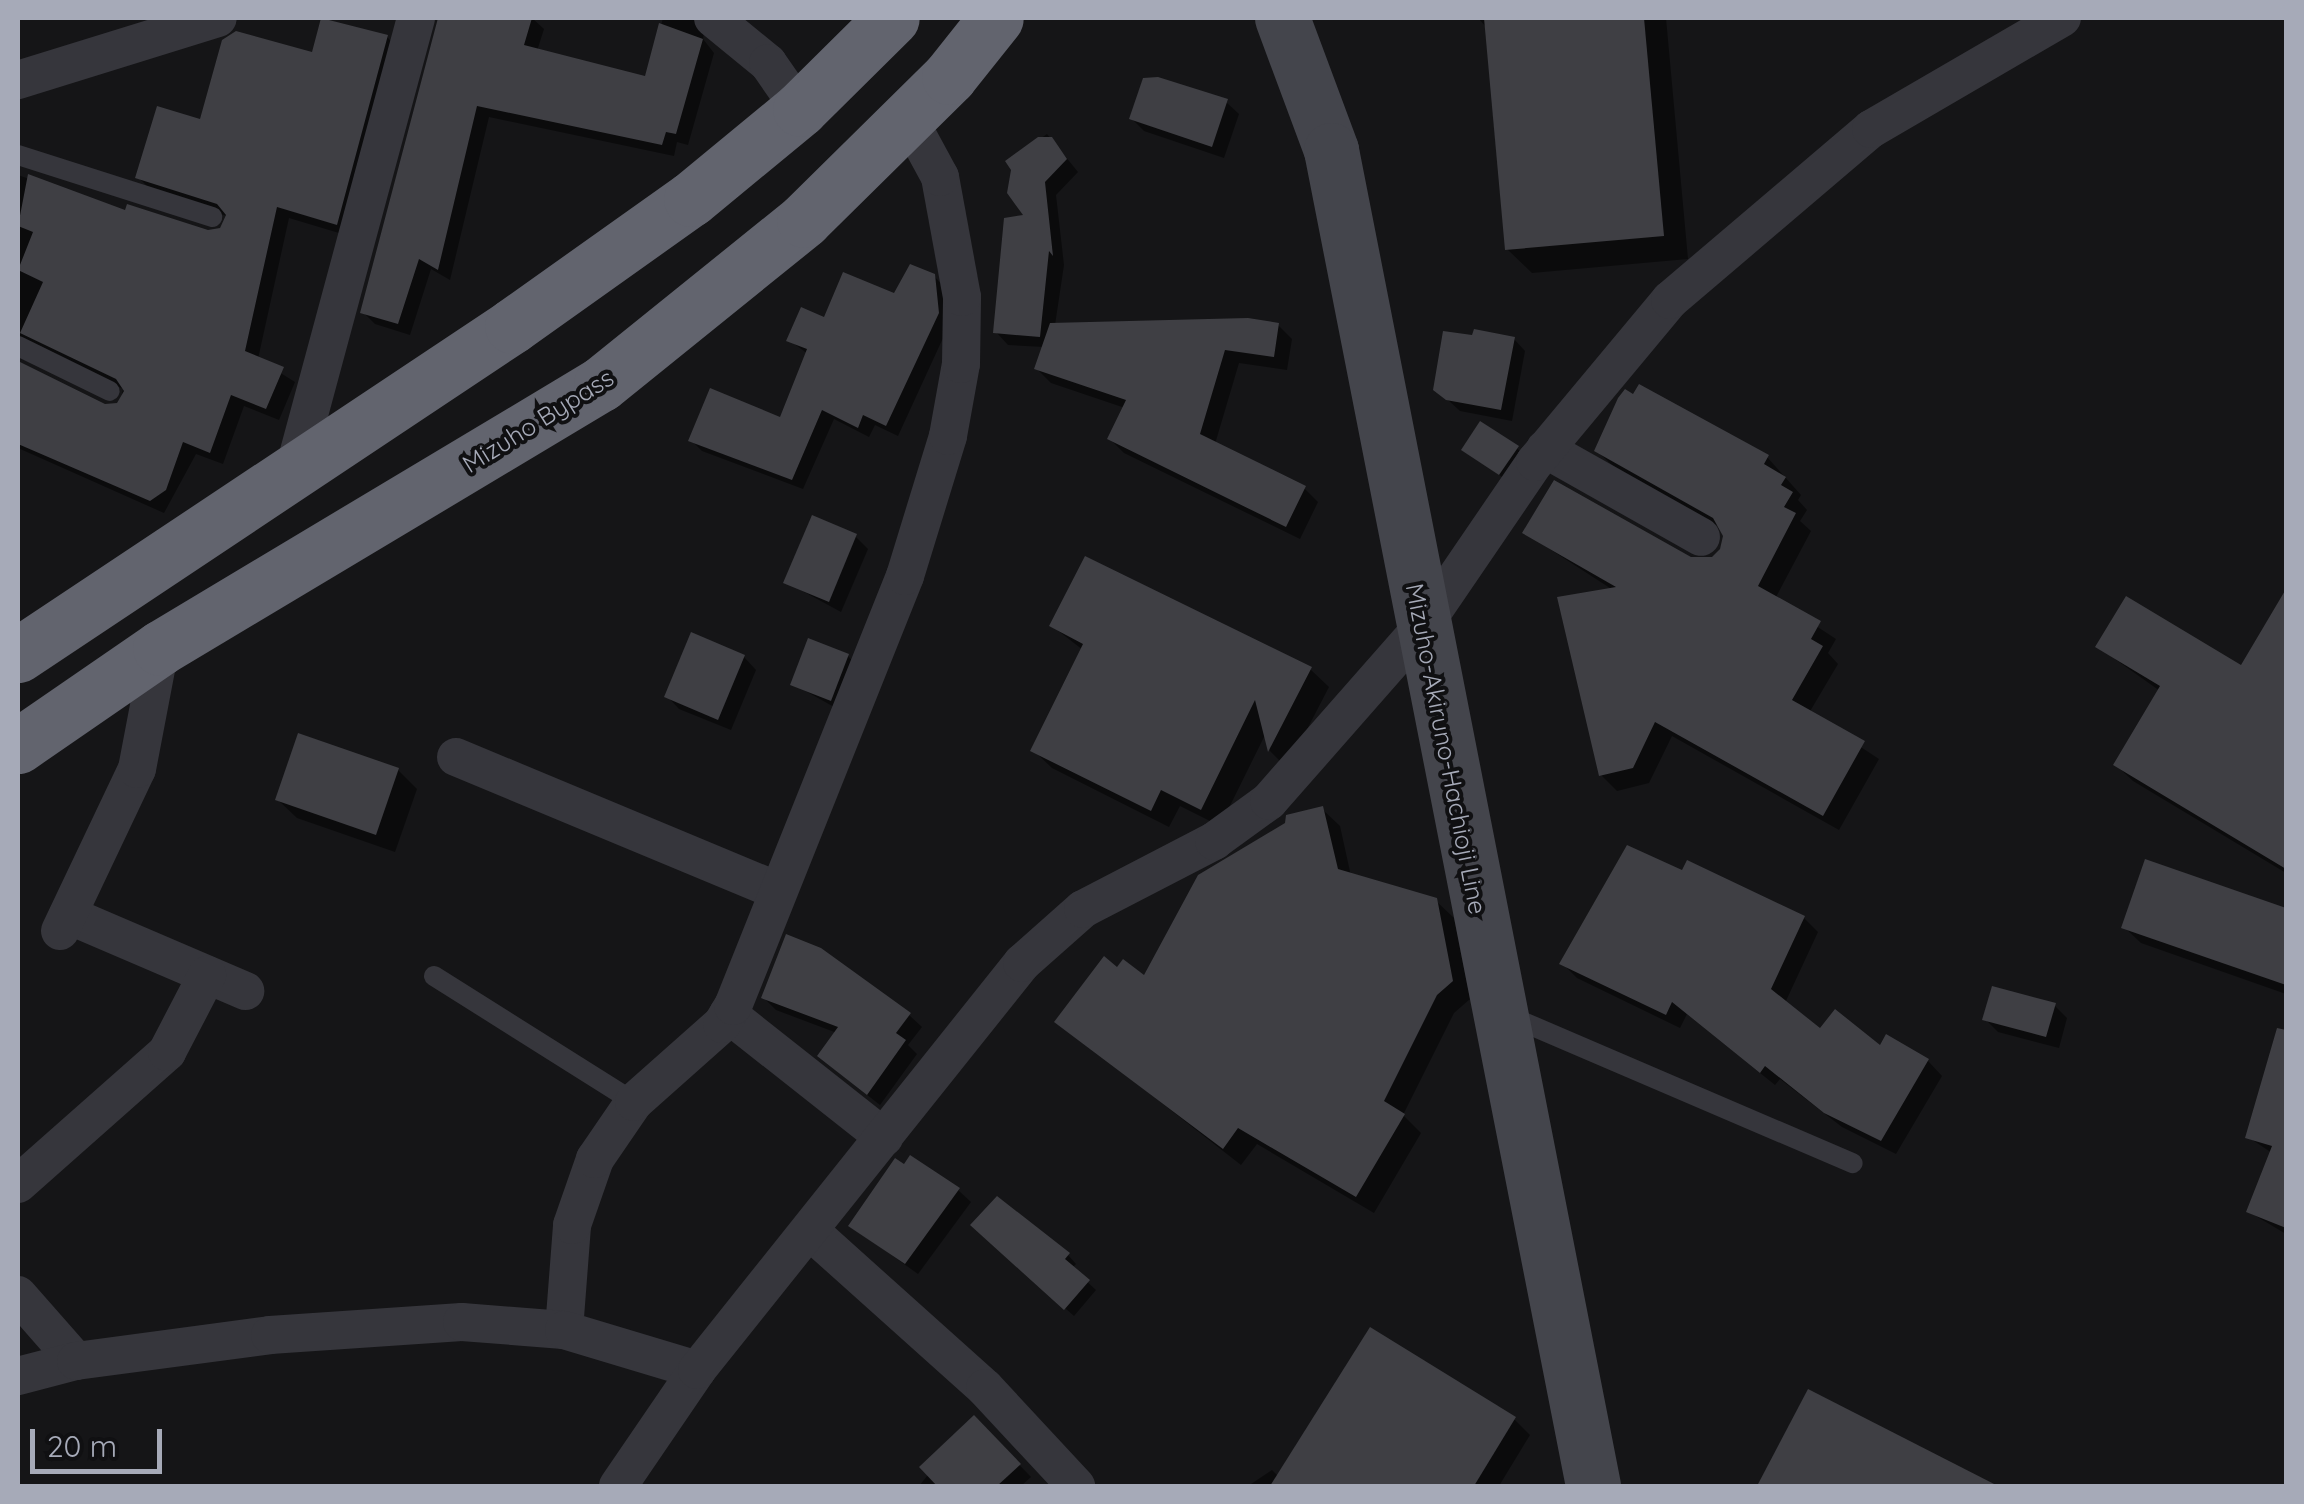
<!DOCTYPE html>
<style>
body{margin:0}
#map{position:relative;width:2304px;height:1504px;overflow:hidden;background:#151517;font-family:Quicksand,sans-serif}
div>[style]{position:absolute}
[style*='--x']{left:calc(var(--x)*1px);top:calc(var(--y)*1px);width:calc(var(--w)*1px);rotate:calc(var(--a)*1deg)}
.shadow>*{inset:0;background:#0007}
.building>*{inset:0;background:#3f3f44}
.lane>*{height:20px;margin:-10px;padding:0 10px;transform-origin:10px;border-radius:10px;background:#36363c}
.street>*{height:38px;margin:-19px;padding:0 19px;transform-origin:19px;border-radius:19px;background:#36363c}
.secondary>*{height:55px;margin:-27.5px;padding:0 27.5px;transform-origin:27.5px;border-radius:27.5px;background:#44454c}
.highway>*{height:55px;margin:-27.5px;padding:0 27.5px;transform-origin:27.5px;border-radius:27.5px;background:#62646e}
span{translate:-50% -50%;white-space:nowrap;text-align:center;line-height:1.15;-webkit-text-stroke:8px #101012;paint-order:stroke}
.street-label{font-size:25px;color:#a6aab8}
.frame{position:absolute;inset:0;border:20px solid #a6aab8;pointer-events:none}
.scale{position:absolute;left:30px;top:1429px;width:132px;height:45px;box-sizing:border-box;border:5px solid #a6aab8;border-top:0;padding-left:12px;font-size:30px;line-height:35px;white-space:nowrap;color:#a6aab8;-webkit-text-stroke:8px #101012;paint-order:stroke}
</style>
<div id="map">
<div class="shadow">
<div style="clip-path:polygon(441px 18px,532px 18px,544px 29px,537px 51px,647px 79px,663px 18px,706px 18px,703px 39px,714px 53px,688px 145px,677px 142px,674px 156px,489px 117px,450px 280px,431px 269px,410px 335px,375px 324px,363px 312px)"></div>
<div style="clip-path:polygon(1666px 18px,1688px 259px,1532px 273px,1507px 249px,1487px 28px,1478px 18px)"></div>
<div style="clip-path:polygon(387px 37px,400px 50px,349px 236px,289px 218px,258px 359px,295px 382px,279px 420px,244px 406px,223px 464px,196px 454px,164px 513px,18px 448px,18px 357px,21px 365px,104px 406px,120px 404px,123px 389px,38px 345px,18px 353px,18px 175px,127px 214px,217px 233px,227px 216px,151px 190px,138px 177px,201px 122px,314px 55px)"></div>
<div style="clip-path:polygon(1226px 102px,1239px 114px,1224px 158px,1144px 131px,1132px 119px)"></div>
<div style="clip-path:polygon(1047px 134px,1078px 172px,1056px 195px,1064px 265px,1055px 325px,1278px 325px,1292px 339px,1287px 370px,1239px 363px,1215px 444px,1304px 488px,1318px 502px,1300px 539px,1124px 453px,1110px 439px,1125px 408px,1051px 383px,1037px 369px,1044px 347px,1008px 345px,996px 332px,1028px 217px,1008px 161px)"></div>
<div style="clip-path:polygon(934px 276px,945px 288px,949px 325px,898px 436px,875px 425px,869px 437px,834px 419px,803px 489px,702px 451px,691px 440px,782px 421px,808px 354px,789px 340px)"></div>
<div style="clip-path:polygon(1514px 339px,1525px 351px,1512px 421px,1460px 411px,1436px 389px)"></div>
<div style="clip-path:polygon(1517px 448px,1522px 454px,1505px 479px,1464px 450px)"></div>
<div style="clip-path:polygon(1597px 451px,1767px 457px,1801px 495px,1798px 500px,1807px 510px,1800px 521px,1811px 531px,1775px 599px,1836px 639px,1828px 653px,1838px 664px,1809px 713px,1879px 759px,1839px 830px,1672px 736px,1649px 783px,1617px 791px,1601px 775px,1613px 590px,1525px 533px,1690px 560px,1715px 558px,1726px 538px,1720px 527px,1614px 467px)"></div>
<div style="clip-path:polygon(855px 536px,868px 549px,841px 612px,786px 582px)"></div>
<div style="clip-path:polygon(2286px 601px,2286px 873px,2133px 781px,2116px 765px,2160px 691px,2098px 647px,2242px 669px)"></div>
<div style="clip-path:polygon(1052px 626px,1310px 669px,1329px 687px,1287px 768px,1270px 751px,1266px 733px,1220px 826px,1180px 806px,1169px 827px,1052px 768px,1033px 750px,1083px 650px)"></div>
<div style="clip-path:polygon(848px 656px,860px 669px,843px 712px,793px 684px)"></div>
<div style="clip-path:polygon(744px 657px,756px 670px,731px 730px,679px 709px,667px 696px)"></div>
<div style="clip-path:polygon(398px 770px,417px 789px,395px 852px,297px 818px,278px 800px)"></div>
<div style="clip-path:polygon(1322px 809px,1340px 826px,1351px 876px,1435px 900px,1454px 918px,1470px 999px,1454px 1013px,1403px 1115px,1421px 1133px,1374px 1213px,1257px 1144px,1241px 1165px,1058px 1022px,1117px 970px,1145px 979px)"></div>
<div style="clip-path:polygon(2147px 862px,2286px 911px,2286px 994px,2141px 943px,2124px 927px)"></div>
<div style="clip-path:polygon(1683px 874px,1804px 918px,1818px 932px,1785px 1003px,1820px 1032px,1928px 1061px,1942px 1076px,1896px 1154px,1842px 1127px,1780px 1079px,1775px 1085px,1687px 1014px,1680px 1028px,1577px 978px,1562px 963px)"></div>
<div style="clip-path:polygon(764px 998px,909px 1015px,922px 1027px,908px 1045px,917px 1054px,880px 1105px,833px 1068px,837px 1033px,776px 1010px)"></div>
<div style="clip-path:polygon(2054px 1005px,2067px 1018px,2059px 1048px,1998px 1032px,1985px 1019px)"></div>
<div style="clip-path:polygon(2270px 1060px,2286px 1066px,2286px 1234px,2249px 1212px,2272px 1153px,2248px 1137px)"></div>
<div style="clip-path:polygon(958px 1190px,971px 1202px,918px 1274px,851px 1226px)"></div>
<div style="clip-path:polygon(997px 1200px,1068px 1255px,1076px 1264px,1072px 1268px,1096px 1290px,1074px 1316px,981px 1233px)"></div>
<div style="clip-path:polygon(1809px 1392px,1992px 1486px,1760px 1486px)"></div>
<div style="clip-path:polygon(974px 1418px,1031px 1477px,1021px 1486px,919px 1486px)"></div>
<div style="clip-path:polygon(1514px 1419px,1530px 1435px,1499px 1486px,1248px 1486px,1272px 1470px,1279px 1477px)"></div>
</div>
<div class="building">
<div style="clip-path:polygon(321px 18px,388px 35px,337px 225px,277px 207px,245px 351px,284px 367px,266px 409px,231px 395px,210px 453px,183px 442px,166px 490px,150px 501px,18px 444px,18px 361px,105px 404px,117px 403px,124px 391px,116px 379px,20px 333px,43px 282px,18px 270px,33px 232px,18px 226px,28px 174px,125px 210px,127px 204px,208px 230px,220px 228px,226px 215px,217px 204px,135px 178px,157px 106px,200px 119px,222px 40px,236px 31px,312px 52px)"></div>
<div style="clip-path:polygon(438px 18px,532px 18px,524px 45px,645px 76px,659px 23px,703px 39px,676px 134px,666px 132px,662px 145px,477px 106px,438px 270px,419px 259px,398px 324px,360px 313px)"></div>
<div style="clip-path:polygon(1484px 18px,1644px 18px,1664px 236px,1505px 250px)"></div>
<div style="clip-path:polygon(1158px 77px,1228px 99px,1212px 147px,1129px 119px,1143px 78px)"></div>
<div style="clip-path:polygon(1038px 137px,1052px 137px,1067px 159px,1045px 182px,1053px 256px,1049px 251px,1040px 337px,993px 333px,1004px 218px,1023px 215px,1007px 193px,1011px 170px,1005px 161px)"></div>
<div style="clip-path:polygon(910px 264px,935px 274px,939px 313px,886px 426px,863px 415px,858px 428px,822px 410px,792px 480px,688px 441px,710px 388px,780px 417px,807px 349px,786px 341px,801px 307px,824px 317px,843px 272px,894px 293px)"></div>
<div style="clip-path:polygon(1248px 318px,1279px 323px,1274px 357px,1225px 350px,1200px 434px,1306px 486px,1286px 527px,1107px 439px,1126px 400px,1034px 369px,1050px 323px)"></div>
<div style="clip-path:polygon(1474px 329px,1515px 337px,1501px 410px,1446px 400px,1433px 390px,1443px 331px,1472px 335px)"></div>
<div style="clip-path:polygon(1639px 384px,1769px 455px,1764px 464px,1786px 477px,1781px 485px,1793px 492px,1784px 507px,1796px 513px,1758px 586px,1821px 621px,1811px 639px,1823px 646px,1792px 700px,1865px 741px,1823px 816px,1655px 722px,1633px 768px,1599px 776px,1557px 597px,1616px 587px,1522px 533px,1554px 480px,1691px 557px,1712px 557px,1720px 549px,1723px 536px,1713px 518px,1594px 451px,1618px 398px,1625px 389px,1633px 394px)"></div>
<div style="clip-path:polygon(1480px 421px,1519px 446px,1499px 475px,1461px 450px)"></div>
<div style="clip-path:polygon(812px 515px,857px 534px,829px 602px,783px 583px)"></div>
<div style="clip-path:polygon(1085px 556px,1312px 667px,1268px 752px,1255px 700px,1201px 810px,1161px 790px,1151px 811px,1030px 751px,1083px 644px,1049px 626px)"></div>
<div style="clip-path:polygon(2286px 589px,2286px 869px,2113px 765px,2160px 686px,2095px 647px,2126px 596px,2241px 665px)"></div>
<div style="clip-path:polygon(691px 632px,745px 655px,718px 720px,664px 697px)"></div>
<div style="clip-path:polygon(808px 638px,849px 654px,831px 701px,790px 685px)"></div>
<div style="clip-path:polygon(298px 733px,399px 768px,376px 835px,275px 800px)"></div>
<div style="clip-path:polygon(1323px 806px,1338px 869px,1437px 898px,1453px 981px,1437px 995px,1384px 1101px,1405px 1114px,1356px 1197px,1238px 1128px,1223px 1149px,1054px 1022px,1104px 956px,1117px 967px,1123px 959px,1144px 975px,1198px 875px,1285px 823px,1286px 815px)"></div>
<div style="clip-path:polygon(1627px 845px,1682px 870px,1687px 860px,1805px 916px,1771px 989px,1820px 1028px,1835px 1009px,1880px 1045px,1886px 1034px,1929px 1059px,1881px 1141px,1824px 1113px,1765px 1066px,1760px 1073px,1672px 1002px,1666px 1015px,1559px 964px)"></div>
<div style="clip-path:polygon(2145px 859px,2286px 908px,2286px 985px,2121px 928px)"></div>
<div style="clip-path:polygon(786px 934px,821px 948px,911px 1013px,896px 1033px,906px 1040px,867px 1095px,817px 1056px,838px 1027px,761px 998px)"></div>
<div style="clip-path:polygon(1992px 986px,2056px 1003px,2046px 1037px,1982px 1020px)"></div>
<div style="clip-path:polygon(2277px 1028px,2286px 1030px,2286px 1228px,2246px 1212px,2272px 1146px,2245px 1138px)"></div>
<div style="clip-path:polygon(910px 1155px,960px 1188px,905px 1264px,848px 1226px,895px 1158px,904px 1164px)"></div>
<div style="clip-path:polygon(997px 1196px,1070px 1253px,1065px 1259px,1090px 1280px,1064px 1310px,970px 1225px)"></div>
<div style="clip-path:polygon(1370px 1327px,1516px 1417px,1474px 1486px,1270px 1486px)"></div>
<div style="clip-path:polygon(1808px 1389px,1998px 1486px,1757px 1486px)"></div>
<div style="clip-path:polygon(974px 1415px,1021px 1464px,997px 1486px,937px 1486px,919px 1467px)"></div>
</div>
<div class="lane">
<div style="--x:18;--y:155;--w:204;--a:17.7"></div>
<div style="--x:18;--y:346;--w:102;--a:26.1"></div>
<div style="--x:434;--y:976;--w:236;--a:32.2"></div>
<div style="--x:1507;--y:1015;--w:376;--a:23.2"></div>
</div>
<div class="street">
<div style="--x:713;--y:18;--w:71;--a:39.3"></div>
<div style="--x:768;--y:63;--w:56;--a:55.2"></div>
<div style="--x:18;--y:80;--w:209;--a:-17.2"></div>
<div style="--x:1545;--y:449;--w:179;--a:29.4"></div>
<div style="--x:293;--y:474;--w:472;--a:-74.9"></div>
<div style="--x:456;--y:757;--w:347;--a:22.6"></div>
<div style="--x:68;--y:915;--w:193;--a:23.2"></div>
<div style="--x:60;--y:931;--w:179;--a:-64.6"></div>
<div style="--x:137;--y:769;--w:123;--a:-79.2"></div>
<div style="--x:728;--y:1014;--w:199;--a:38.3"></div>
<div style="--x:18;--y:1184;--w:199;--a:-41.5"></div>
<div style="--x:167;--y:1052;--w:87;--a:-62.5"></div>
<div style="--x:810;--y:1231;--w:235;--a:41.9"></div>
<div style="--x:985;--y:1388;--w:134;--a:47.1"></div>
<div style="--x:18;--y:1295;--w:88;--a:48.7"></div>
<div style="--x:564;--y:1330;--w:105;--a:-85.6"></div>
<div style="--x:572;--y:1225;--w:70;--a:-70.8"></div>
<div style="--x:595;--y:1159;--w:69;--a:-55.6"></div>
<div style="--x:634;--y:1102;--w:118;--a:-41.6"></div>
<div style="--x:722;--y:1024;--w:21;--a:-59"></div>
<div style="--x:733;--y:1006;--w:463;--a:-68.2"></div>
<div style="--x:905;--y:576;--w:146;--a:-72.9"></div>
<div style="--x:948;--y:436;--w:73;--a:-79.8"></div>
<div style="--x:961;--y:364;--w:67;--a:-89.1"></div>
<div style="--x:962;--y:297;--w:122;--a:-100.4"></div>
<div style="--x:940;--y:177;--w:65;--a:-118.5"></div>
<div style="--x:18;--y:1376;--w:60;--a:-14.5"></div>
<div style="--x:76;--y:1361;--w:196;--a:-7.6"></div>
<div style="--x:270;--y:1335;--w:192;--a:-3.9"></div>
<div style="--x:462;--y:1322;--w:102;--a:4.5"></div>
<div style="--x:564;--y:1330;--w:139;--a:16.7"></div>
<div style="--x:618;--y:1486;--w:140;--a:-55.7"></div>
<div style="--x:697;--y:1370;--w:521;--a:-51.39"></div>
<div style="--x:1022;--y:963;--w:81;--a:-41.5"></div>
<div style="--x:1083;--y:909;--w:148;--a:-27.4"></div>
<div style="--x:1214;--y:841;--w:68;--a:-36"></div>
<div style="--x:1269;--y:801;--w:233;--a:-48.7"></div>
<div style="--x:1423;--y:626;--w:199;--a:-55.7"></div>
<div style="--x:1535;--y:462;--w:211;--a:-50.2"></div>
<div style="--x:1670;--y:300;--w:264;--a:-40.4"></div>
<div style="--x:1871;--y:129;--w:221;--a:-30.2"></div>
</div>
<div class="secondary">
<div style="--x:1282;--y:18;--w:141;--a:69.6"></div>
<div style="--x:1331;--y:150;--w:1361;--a:78.9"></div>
</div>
<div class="highway">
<div style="--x:18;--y:655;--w:594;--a:-33.66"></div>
<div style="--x:512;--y:326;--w:219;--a:-35.4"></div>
<div style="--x:691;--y:199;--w:141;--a:-39.5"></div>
<div style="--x:800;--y:109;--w:129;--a:-44.7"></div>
<div style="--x:18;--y:746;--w:173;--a:-34.6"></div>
<div style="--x:160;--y:648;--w:514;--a:-30.91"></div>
<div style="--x:601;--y:384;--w:261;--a:-38.9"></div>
<div style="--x:804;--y:220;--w:204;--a:-44.6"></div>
<div style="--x:949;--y:77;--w:75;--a:-51.5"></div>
</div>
<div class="street-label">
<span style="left:538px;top:421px;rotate:-32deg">Mizuho Bypass</span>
<span style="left:1446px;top:749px;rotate:79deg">Mizuho-Akiruno-Hachioji Line</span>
</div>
<div class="frame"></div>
<div class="scale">20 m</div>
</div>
